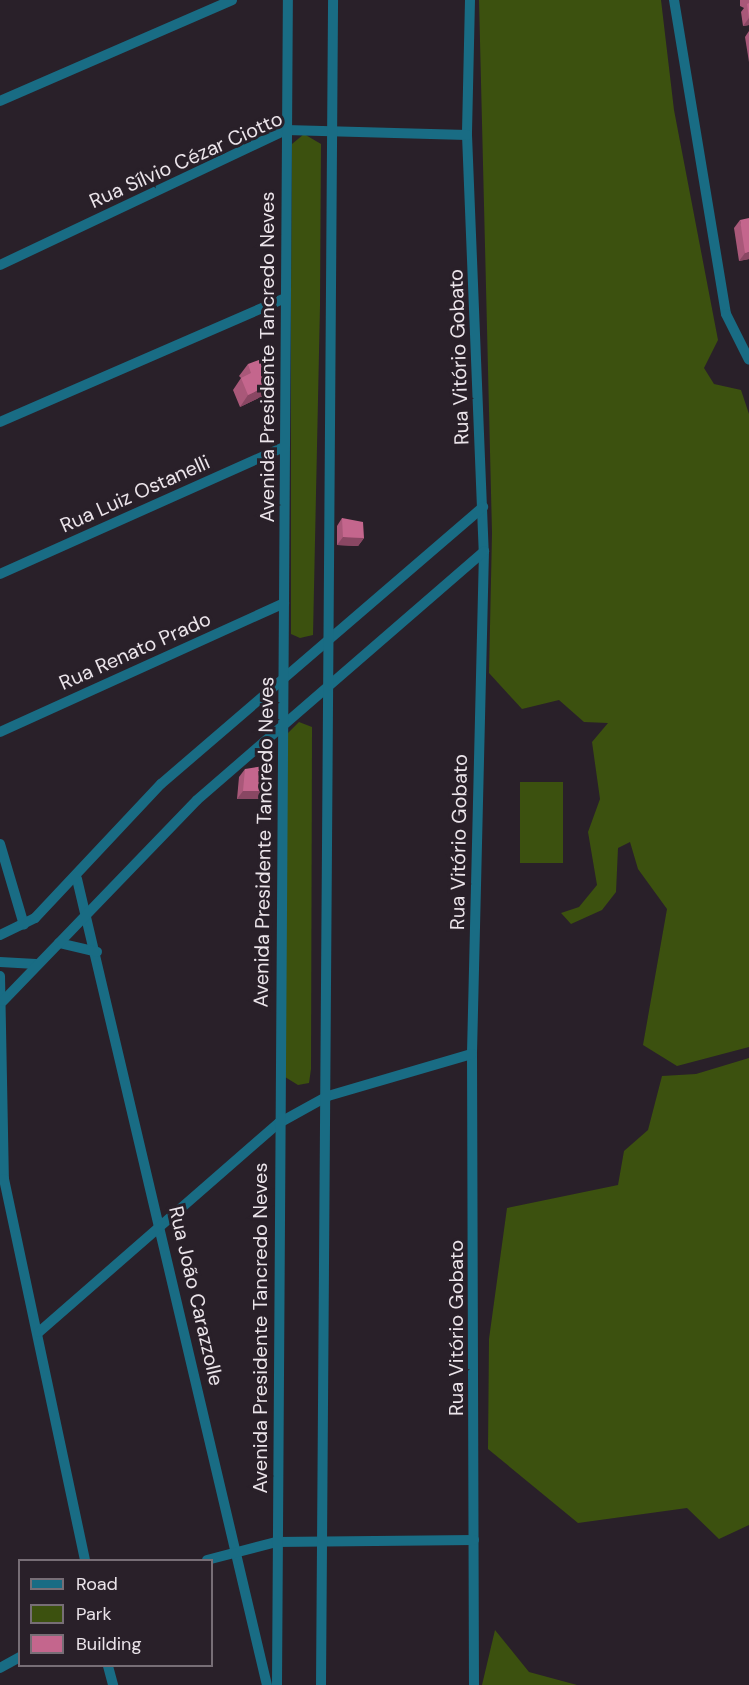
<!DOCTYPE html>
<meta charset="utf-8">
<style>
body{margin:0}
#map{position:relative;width:749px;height:1685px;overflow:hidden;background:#292029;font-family:"DM Sans",sans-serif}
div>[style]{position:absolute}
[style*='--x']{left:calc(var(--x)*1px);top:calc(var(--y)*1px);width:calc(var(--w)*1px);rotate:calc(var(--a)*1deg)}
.green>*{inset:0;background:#3c510f}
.minor>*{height:10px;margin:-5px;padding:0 5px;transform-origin:5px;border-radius:5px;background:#196c84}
.wall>*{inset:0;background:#a95879}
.shaded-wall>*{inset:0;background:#894763}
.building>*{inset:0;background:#c4668d}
span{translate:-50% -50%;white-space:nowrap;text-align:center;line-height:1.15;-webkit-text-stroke:6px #292029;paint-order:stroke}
.street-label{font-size:20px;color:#ebe4ea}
.legend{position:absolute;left:18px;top:1559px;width:195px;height:108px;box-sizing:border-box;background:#292029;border:2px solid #776e76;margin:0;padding:8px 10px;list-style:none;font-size:18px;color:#ebe4ea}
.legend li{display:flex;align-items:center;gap:12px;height:30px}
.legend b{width:30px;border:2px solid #776e76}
</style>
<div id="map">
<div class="green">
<div style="clip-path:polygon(479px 0,661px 0,674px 110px,718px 340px,704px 368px,714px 384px,741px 390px,749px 414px,749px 1047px,677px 1066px,643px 1045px,667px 909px,638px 869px,630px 842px,618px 848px,616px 892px,602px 910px,571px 924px,561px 913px,579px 907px,597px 885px,588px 832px,600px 799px,592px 742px,608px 723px,584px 722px,559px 700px,522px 709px,489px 673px,492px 533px)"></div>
<div style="clip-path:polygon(304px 134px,321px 144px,320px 305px,313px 635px,300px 638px,291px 634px,291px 293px,292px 144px)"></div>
<div style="clip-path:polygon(299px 722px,312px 727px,311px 1069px,309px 1083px,298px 1085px,285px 1077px,287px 734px)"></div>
<div style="clip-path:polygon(520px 782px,563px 782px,563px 863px,520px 863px)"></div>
<div style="clip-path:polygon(749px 1058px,749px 1525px,719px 1539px,687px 1508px,578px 1523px,488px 1449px,489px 1339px,507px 1208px,618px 1185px,624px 1151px,648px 1130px,662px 1076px,696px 1074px)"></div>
<div style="clip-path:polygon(495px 1630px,529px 1672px,577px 1685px,482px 1685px)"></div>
</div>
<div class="minor">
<div style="--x:470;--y:0;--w:135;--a:91.3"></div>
<div style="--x:467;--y:135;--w:416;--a:87.7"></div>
<div style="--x:484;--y:551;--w:503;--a:91.37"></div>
<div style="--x:472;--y:1054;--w:631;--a:89.82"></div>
<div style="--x:674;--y:0;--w:318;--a:80.6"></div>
<div style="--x:726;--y:314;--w:51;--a:63.4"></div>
<div style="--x:0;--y:101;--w:253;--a:-23.5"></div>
<div style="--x:0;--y:265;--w:316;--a:-25.3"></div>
<div style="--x:286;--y:130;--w:181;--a:1.6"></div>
<div style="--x:0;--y:422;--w:311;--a:-23.5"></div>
<div style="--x:0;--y:574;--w:311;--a:-24.1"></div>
<div style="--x:0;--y:732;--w:312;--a:-24.4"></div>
<div style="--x:0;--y:844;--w:84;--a:73.5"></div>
<div style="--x:77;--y:879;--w:828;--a:76.74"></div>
<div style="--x:0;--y:935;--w:39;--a:-26"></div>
<div style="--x:35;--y:918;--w:184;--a:-46.8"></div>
<div style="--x:161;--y:784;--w:425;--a:-40.7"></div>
<div style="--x:59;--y:943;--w:39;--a:13"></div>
<div style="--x:0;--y:962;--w:36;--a:3"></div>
<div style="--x:0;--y:976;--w:203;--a:88.9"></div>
<div style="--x:4;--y:1179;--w:390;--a:78"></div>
<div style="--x:3;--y:1001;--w:279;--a:-46"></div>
<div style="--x:197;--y:800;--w:380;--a:-40.9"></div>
<div style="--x:39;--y:1332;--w:318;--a:-41.1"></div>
<div style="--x:279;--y:1123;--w:56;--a:-28.9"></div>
<div style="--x:328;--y:1096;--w:150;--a:-16.3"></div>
<div style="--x:207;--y:1560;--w:71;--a:-14.6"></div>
<div style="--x:276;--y:1542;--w:198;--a:-0.6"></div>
<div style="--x:108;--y:1666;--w:20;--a:75"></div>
<div style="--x:0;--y:1668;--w:23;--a:-29"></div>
<div style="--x:277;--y:1685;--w:1685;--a:-89.63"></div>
<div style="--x:321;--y:1685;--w:1685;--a:-89.59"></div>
</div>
<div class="wall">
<div style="clip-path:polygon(740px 0,749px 0,749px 25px,743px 26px,741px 12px,744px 8px,740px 6px)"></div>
<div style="clip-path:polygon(749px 31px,749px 62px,745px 37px)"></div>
<div style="clip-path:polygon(740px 220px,749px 259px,739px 261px,734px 228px)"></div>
<div style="clip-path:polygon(248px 364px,277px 381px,269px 393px,240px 407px,233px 390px,241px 378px,239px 376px)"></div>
<div style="clip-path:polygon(342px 518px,364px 538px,358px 546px,337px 545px,337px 526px)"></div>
<div style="clip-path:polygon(245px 769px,259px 799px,237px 799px,239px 777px)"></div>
</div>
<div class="shaded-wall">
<div style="clip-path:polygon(749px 18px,749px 25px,743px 26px)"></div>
<div style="clip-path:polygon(749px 252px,749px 259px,739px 261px,745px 253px)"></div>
<div style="clip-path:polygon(277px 381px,269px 393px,240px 407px,248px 395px)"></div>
<div style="clip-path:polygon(343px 537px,364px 538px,358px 546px,337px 545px)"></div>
<div style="clip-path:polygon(243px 791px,265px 791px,259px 799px,237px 799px)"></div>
</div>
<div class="building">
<div style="clip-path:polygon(749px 3px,749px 18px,747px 4px)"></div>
<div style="clip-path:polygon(749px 218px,749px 252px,745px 253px,740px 220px)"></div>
<div style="clip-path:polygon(267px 357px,277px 381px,248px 395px,241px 378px,251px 373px,248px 364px)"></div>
<div style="clip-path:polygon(342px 518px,363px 522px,364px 538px,343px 537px)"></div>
<div style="clip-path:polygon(264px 766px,265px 791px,243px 791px,245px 769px)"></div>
</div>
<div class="street-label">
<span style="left:186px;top:160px;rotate:-24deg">Rua Sílvio Cézar Ciotto</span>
<span style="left:267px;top:357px;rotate:-90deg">Avenida Presidente Tancredo Neves</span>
<span style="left:459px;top:357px;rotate:-92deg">Rua Vitório Gobato</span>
<span style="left:135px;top:494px;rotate:-24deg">Rua Luiz Ostanelli</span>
<span style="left:135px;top:651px;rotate:-24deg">Rua Renato Prado</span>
<span style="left:264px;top:842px;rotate:-89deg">Avenida Presidente Tancredo Neves</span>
<span style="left:459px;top:842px;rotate:-89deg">Rua Vitório Gobato</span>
<span style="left:196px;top:1296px;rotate:77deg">Rua João Carazzolle</span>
<span style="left:260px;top:1328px;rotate:-90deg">Avenida Presidente Tancredo Neves</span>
<span style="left:456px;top:1328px;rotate:-90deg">Rua Vitório Gobato</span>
</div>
<ul class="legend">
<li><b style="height:8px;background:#196c84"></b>Road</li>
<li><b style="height:16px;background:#3c510f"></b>Park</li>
<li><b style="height:16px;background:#c4668d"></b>Building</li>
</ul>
</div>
